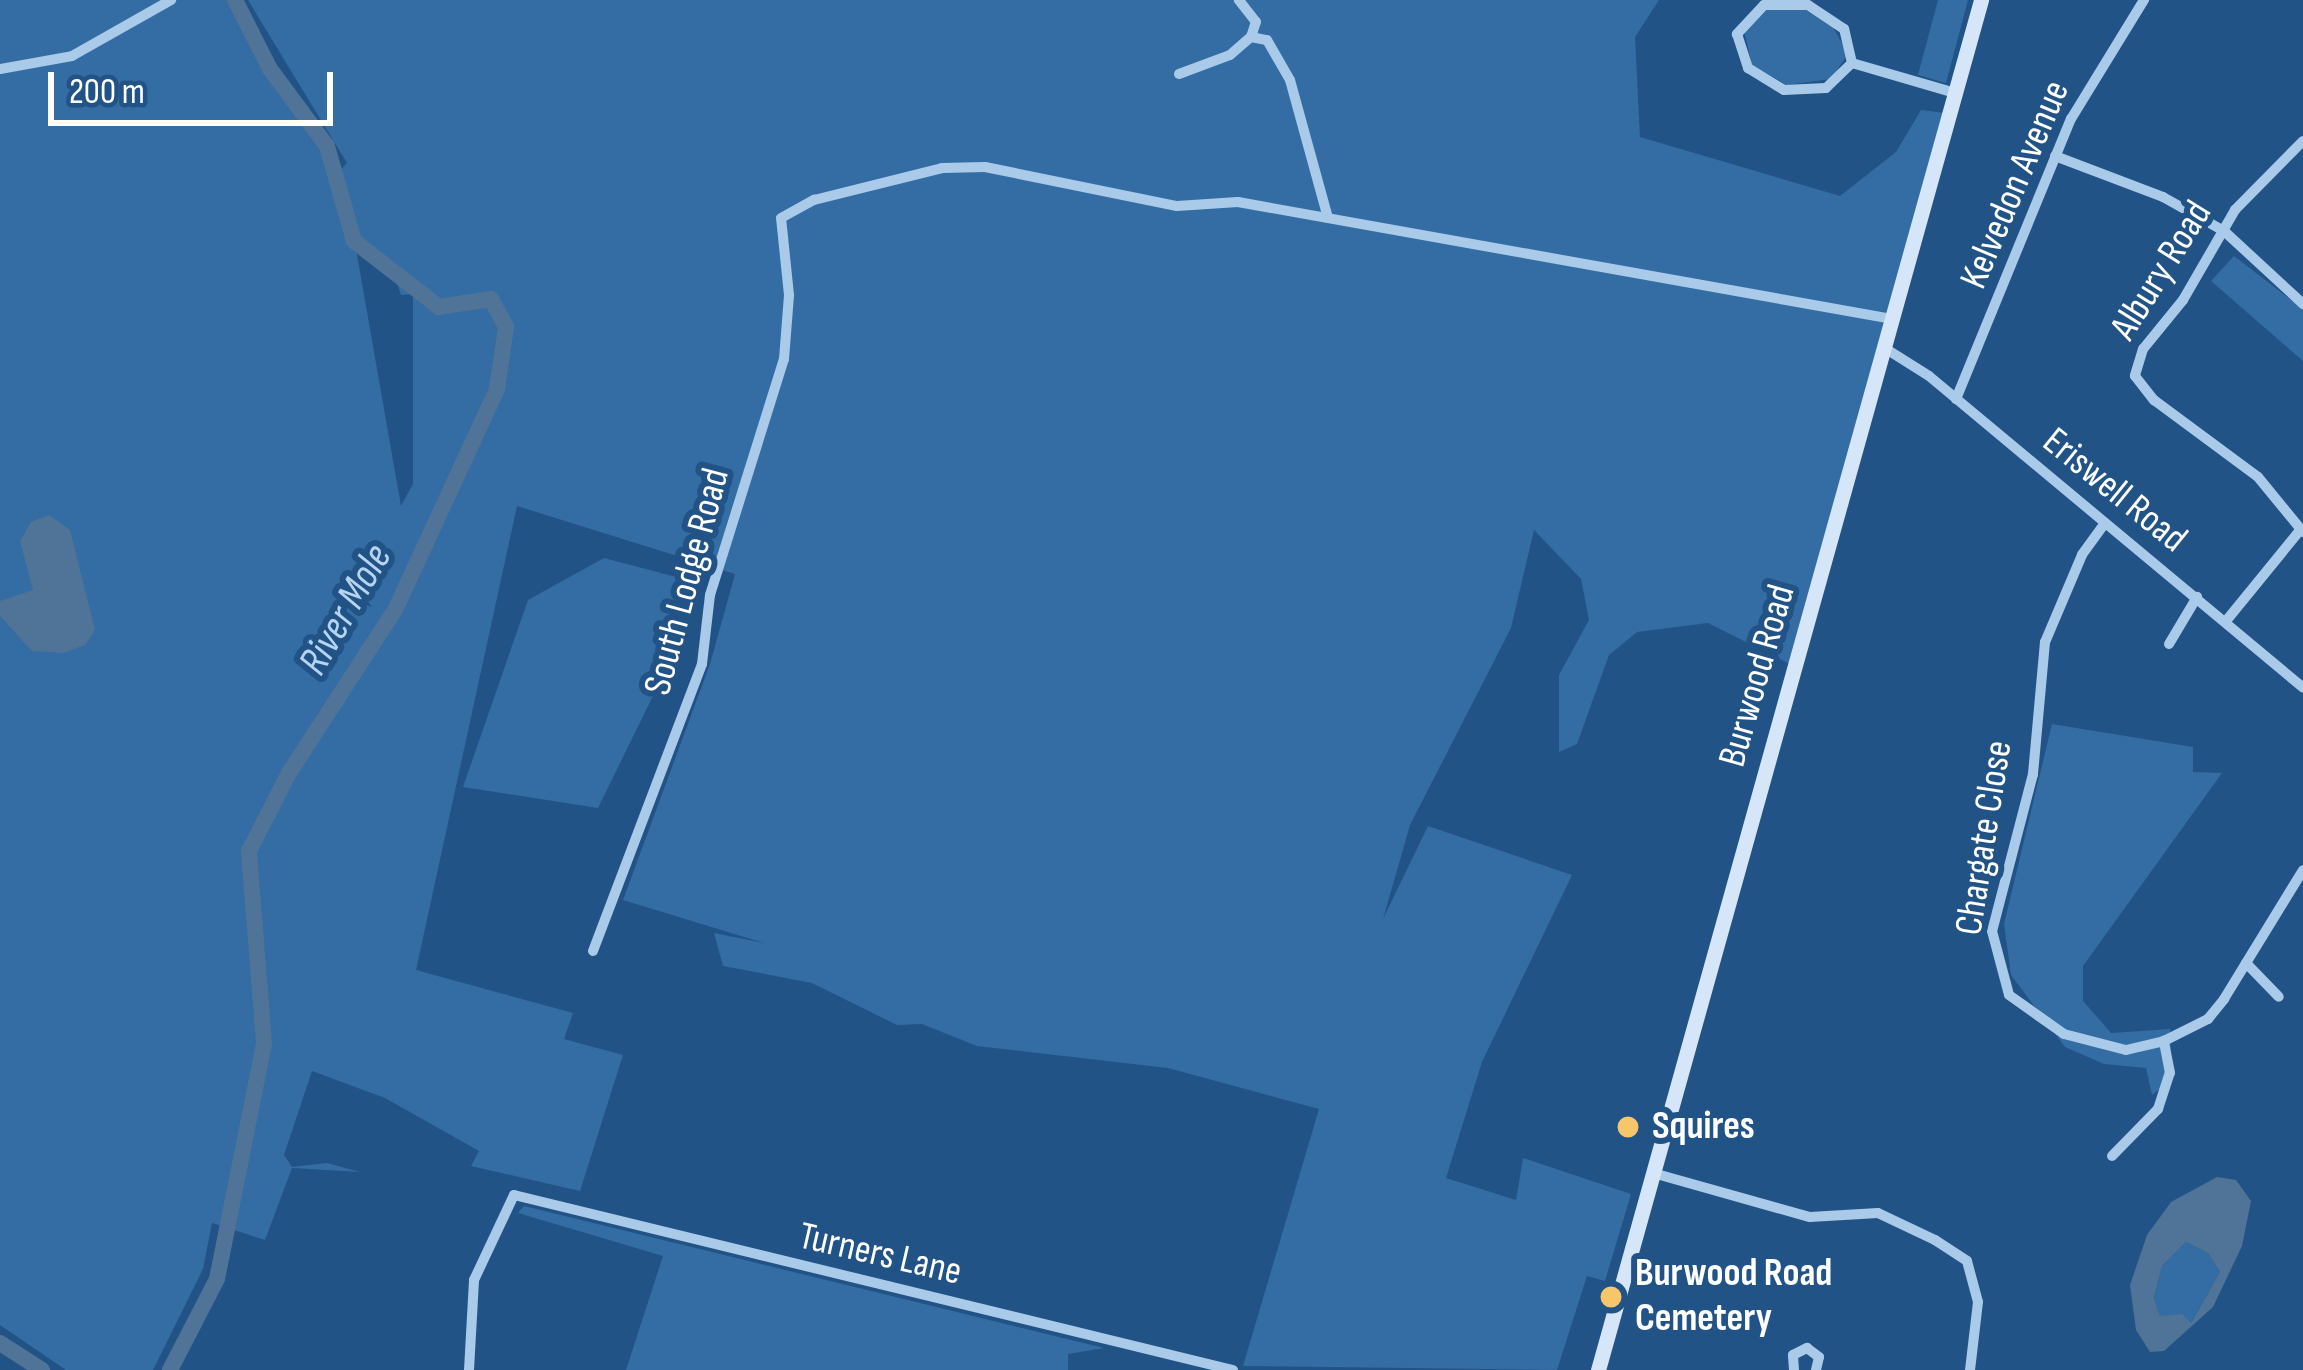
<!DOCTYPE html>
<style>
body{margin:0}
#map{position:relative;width:2303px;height:1370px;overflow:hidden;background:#215386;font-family:"Sofia Sans Condensed",sans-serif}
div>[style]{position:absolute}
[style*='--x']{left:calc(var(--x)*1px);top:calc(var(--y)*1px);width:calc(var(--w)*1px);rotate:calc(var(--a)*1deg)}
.green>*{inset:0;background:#346da3}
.water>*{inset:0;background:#507398}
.river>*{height:16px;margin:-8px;padding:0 8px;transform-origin:8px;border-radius:8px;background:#507398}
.street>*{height:10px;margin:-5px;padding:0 5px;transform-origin:5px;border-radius:5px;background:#aacaea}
.secondary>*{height:15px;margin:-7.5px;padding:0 7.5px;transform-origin:7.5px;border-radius:7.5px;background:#d5e6f8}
.dots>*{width:33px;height:33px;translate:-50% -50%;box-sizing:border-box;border:6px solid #215386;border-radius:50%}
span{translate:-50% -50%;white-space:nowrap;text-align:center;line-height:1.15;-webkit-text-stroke:12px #215386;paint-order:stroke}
.street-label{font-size:39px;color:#fff}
.poi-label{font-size:39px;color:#fff;font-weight:700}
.left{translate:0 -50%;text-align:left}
.water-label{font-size:42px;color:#b6d4f1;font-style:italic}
.scale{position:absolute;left:48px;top:72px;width:285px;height:54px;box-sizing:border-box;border:6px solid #fff;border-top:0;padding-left:15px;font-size:36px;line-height:42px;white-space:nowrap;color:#fff;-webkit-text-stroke:9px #215386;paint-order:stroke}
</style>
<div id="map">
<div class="green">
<div style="clip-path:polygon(evenodd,0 0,235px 0,270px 69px,327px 146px,336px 175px,347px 163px,248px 0,1659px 0,1635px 37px,1640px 137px,1840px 196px,1896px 152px,1921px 110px,1945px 113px,1790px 664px,1708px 623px,1637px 632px,1609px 655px,1577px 744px,1559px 752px,1559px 675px,1589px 620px,1581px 579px,1534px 530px,1511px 628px,1410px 825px,1383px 919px,1428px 826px,1572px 875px,1482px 1062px,1446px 1178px,1516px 1200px,1523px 1158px,1631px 1194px,1605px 1281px,1587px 1276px,1557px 1370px,1243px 1366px,1319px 1109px,1168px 1068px,977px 1046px,922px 1024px,897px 1025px,812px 983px,723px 966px,714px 933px,764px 943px,623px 900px,710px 664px,735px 574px,517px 506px,416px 970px,573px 1013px,564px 1039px,623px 1055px,580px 1191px,471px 1166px,479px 1151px,385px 1098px,312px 1071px,284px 1155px,292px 1167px,327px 1163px,360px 1172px,292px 1168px,265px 1240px,212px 1223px,203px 1269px,153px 1370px,66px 1370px,0 1325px,0 0,372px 246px,390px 262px,401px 295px,413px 294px,413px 484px,401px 506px,356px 249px,372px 246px)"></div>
<div style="clip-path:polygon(1938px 0,1968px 0,1946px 83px,1918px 75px)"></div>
<div style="clip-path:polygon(1801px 7px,1829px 20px,1848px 54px,1831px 79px,1787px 85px,1752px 65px,1743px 26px,1763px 10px)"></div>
<div style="clip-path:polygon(2234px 256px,2303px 309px,2303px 361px,2211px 281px)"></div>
<div style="clip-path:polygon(604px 558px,684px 579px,674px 653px,598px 808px,463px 787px,528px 600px)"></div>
<div style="clip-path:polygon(2052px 724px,2193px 747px,2193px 772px,2222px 773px,2083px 966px,2083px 1001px,2111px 1033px,2170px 1029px,2172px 1080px,2152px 1095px,2146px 1068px,2104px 1064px,2065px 1047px,2011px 975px,2004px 924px)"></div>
<div style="clip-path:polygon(524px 1206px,1104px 1348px,1068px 1354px,1068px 1370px,626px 1370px,663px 1256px,518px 1213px)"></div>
<div style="clip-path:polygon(2186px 1242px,2208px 1253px,2220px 1272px,2191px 1323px,2160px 1316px,2154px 1299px,2162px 1266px)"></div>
</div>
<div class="water">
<div style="clip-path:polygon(49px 515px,70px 530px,95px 630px,85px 645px,64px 653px,32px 651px,0 616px,0 601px,33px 590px,20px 541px,31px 522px)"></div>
<div style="clip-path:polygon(evenodd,2217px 1177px,2236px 1180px,2251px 1201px,2242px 1246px,2213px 1307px,2164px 1351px,2150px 1352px,2136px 1330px,2130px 1285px,2147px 1235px,2171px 1202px,2217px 1177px,2186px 1242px,2208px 1253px,2220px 1272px,2191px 1323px,2182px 1314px,2160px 1316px,2154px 1298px,2162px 1266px,2186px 1242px)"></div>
</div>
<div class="river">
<div style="--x:0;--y:1343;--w:50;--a:32.7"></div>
<div style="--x:170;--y:1370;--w:102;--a:-62.7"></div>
<div style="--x:217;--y:1279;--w:241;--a:-78.7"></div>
<div style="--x:264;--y:1043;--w:193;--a:-94.5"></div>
<div style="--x:249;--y:851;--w:88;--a:-62.9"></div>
<div style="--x:289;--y:773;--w:197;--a:-57"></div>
<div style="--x:396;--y:608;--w:241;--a:-65.2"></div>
<div style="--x:497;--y:389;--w:63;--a:-81.7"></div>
<div style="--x:506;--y:327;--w:32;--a:-118"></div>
<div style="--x:491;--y:299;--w:53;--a:171.3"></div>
<div style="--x:439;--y:307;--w:108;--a:-142.2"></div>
<div style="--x:354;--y:241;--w:99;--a:-105.9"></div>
<div style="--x:327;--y:146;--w:96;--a:-126.5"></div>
<div style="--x:270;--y:69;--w:77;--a:-116.9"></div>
</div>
<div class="street">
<div style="--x:1251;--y:37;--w:16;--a:11"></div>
<div style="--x:1267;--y:40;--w:46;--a:60.1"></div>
<div style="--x:1290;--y:80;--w:143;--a:74.6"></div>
<div style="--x:1852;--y:63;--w:35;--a:-103"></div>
<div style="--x:1844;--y:29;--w:43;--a:-146.3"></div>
<div style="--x:1808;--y:5;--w:44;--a:180"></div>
<div style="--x:1764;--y:5;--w:40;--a:133"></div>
<div style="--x:1737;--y:34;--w:36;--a:72"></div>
<div style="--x:1748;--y:68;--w:42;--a:31.4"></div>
<div style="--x:1784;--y:90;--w:42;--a:-2.7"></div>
<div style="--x:1826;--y:88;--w:36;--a:-44"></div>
<div style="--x:1852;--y:63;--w:107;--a:16.2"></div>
<div style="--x:0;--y:69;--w:73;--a:-10.2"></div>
<div style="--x:72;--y:56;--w:114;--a:-29.5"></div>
<div style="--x:1179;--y:74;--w:54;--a:-20.4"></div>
<div style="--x:1230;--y:55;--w:28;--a:-41"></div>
<div style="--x:1251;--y:37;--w:16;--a:-72"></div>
<div style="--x:1256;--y:22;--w:28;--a:-128"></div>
<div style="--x:2303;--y:141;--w:97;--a:134.6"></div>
<div style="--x:2235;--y:210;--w:104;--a:120"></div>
<div style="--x:2183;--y:300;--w:63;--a:129.2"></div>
<div style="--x:2143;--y:349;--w:28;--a:107"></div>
<div style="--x:2135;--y:376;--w:31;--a:52"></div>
<div style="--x:2154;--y:400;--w:129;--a:36.5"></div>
<div style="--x:2258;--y:477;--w:71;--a:50.7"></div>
<div style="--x:2055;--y:156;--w:116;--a:20.8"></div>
<div style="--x:2163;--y:197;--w:70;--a:29.1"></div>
<div style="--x:2224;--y:231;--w:108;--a:42.7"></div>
<div style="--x:1883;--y:347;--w:54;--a:32.2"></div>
<div style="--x:1929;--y:376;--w:487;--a:39.8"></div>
<div style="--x:1956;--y:399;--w:303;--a:-67.7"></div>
<div style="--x:2071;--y:119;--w:140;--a:-58.5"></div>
<div style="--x:2105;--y:523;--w:39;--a:126"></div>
<div style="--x:2082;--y:555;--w:95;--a:113"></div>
<div style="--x:2045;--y:642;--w:133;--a:95.2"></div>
<div style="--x:2033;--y:774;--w:162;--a:104.6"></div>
<div style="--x:1992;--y:931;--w:66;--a:75.1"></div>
<div style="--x:2009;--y:995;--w:67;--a:35.3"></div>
<div style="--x:2064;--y:1034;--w:64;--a:14.5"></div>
<div style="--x:2126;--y:1050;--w:39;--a:-13"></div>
<div style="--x:2164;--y:1041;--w:49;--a:-26.6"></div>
<div style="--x:2208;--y:1019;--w:26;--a:-51"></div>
<div style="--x:2224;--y:999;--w:151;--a:-58.5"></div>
<div style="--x:2226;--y:621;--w:119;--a:-50.8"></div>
<div style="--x:2169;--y:644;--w:55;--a:-59.2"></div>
<div style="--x:593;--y:951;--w:307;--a:-69.2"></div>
<div style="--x:702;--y:664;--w:69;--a:-83.4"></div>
<div style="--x:710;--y:595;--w:247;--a:-72.6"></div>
<div style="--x:784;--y:359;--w:64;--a:-85.5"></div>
<div style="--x:789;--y:295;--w:77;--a:-95.9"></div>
<div style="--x:781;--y:218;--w:38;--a:-29"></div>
<div style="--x:814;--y:200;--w:132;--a:-14"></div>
<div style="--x:942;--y:168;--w:43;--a:-1.3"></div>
<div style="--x:985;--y:167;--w:196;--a:11.5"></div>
<div style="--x:1177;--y:206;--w:61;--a:-3.8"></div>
<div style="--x:1238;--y:202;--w:664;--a:10.14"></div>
<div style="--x:2246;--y:963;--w:47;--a:45.9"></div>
<div style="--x:2112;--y:1156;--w:66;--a:-45.6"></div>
<div style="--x:2158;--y:1109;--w:38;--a:-72"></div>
<div style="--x:2170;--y:1073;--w:33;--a:-101"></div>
<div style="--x:1653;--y:1173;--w:163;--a:15.7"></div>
<div style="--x:1810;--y:1217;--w:68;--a:-3.4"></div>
<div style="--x:1878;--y:1213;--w:63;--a:25.3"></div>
<div style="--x:1935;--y:1240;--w:38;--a:33"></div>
<div style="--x:1967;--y:1261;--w:42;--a:75"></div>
<div style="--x:1978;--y:1302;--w:68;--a:96.7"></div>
<div style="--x:469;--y:1370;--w:90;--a:-86.8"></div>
<div style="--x:474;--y:1280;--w:94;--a:-64.8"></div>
<div style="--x:514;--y:1195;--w:740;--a:13.68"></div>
<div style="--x:1794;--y:1370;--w:15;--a:-94"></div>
<div style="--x:1793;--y:1355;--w:16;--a:-27"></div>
<div style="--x:1807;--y:1348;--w:15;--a:37"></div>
<div style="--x:1819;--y:1357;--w:13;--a:103"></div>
</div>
<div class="secondary">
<div style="--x:1598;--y:1370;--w:1423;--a:-74.38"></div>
</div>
<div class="dots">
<div style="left:1628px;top:1127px;background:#f7c66b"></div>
<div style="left:1611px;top:1297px;background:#f7c66b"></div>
</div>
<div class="street-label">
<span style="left:2016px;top:185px;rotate:-67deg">Kelvedon Avenue</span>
<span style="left:2162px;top:271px;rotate:-58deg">Albury Road</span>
<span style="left:2114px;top:491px;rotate:39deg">Eriswell Road</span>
<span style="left:688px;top:582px;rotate:-75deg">South Lodge Road</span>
<span style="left:1758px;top:676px;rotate:-74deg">Burwood Road</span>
<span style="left:1985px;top:838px;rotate:-81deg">Chargate Close</span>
<span style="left:880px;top:1255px;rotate:13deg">Turners Lane</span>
</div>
<div class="poi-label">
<span class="left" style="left:1652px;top:1127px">Squires</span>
<span class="left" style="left:1635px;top:1297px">Burwood Road<br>Cemetery</span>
</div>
<div class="water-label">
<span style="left:346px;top:610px;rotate:-60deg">River Mole</span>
</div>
<div class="scale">200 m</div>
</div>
